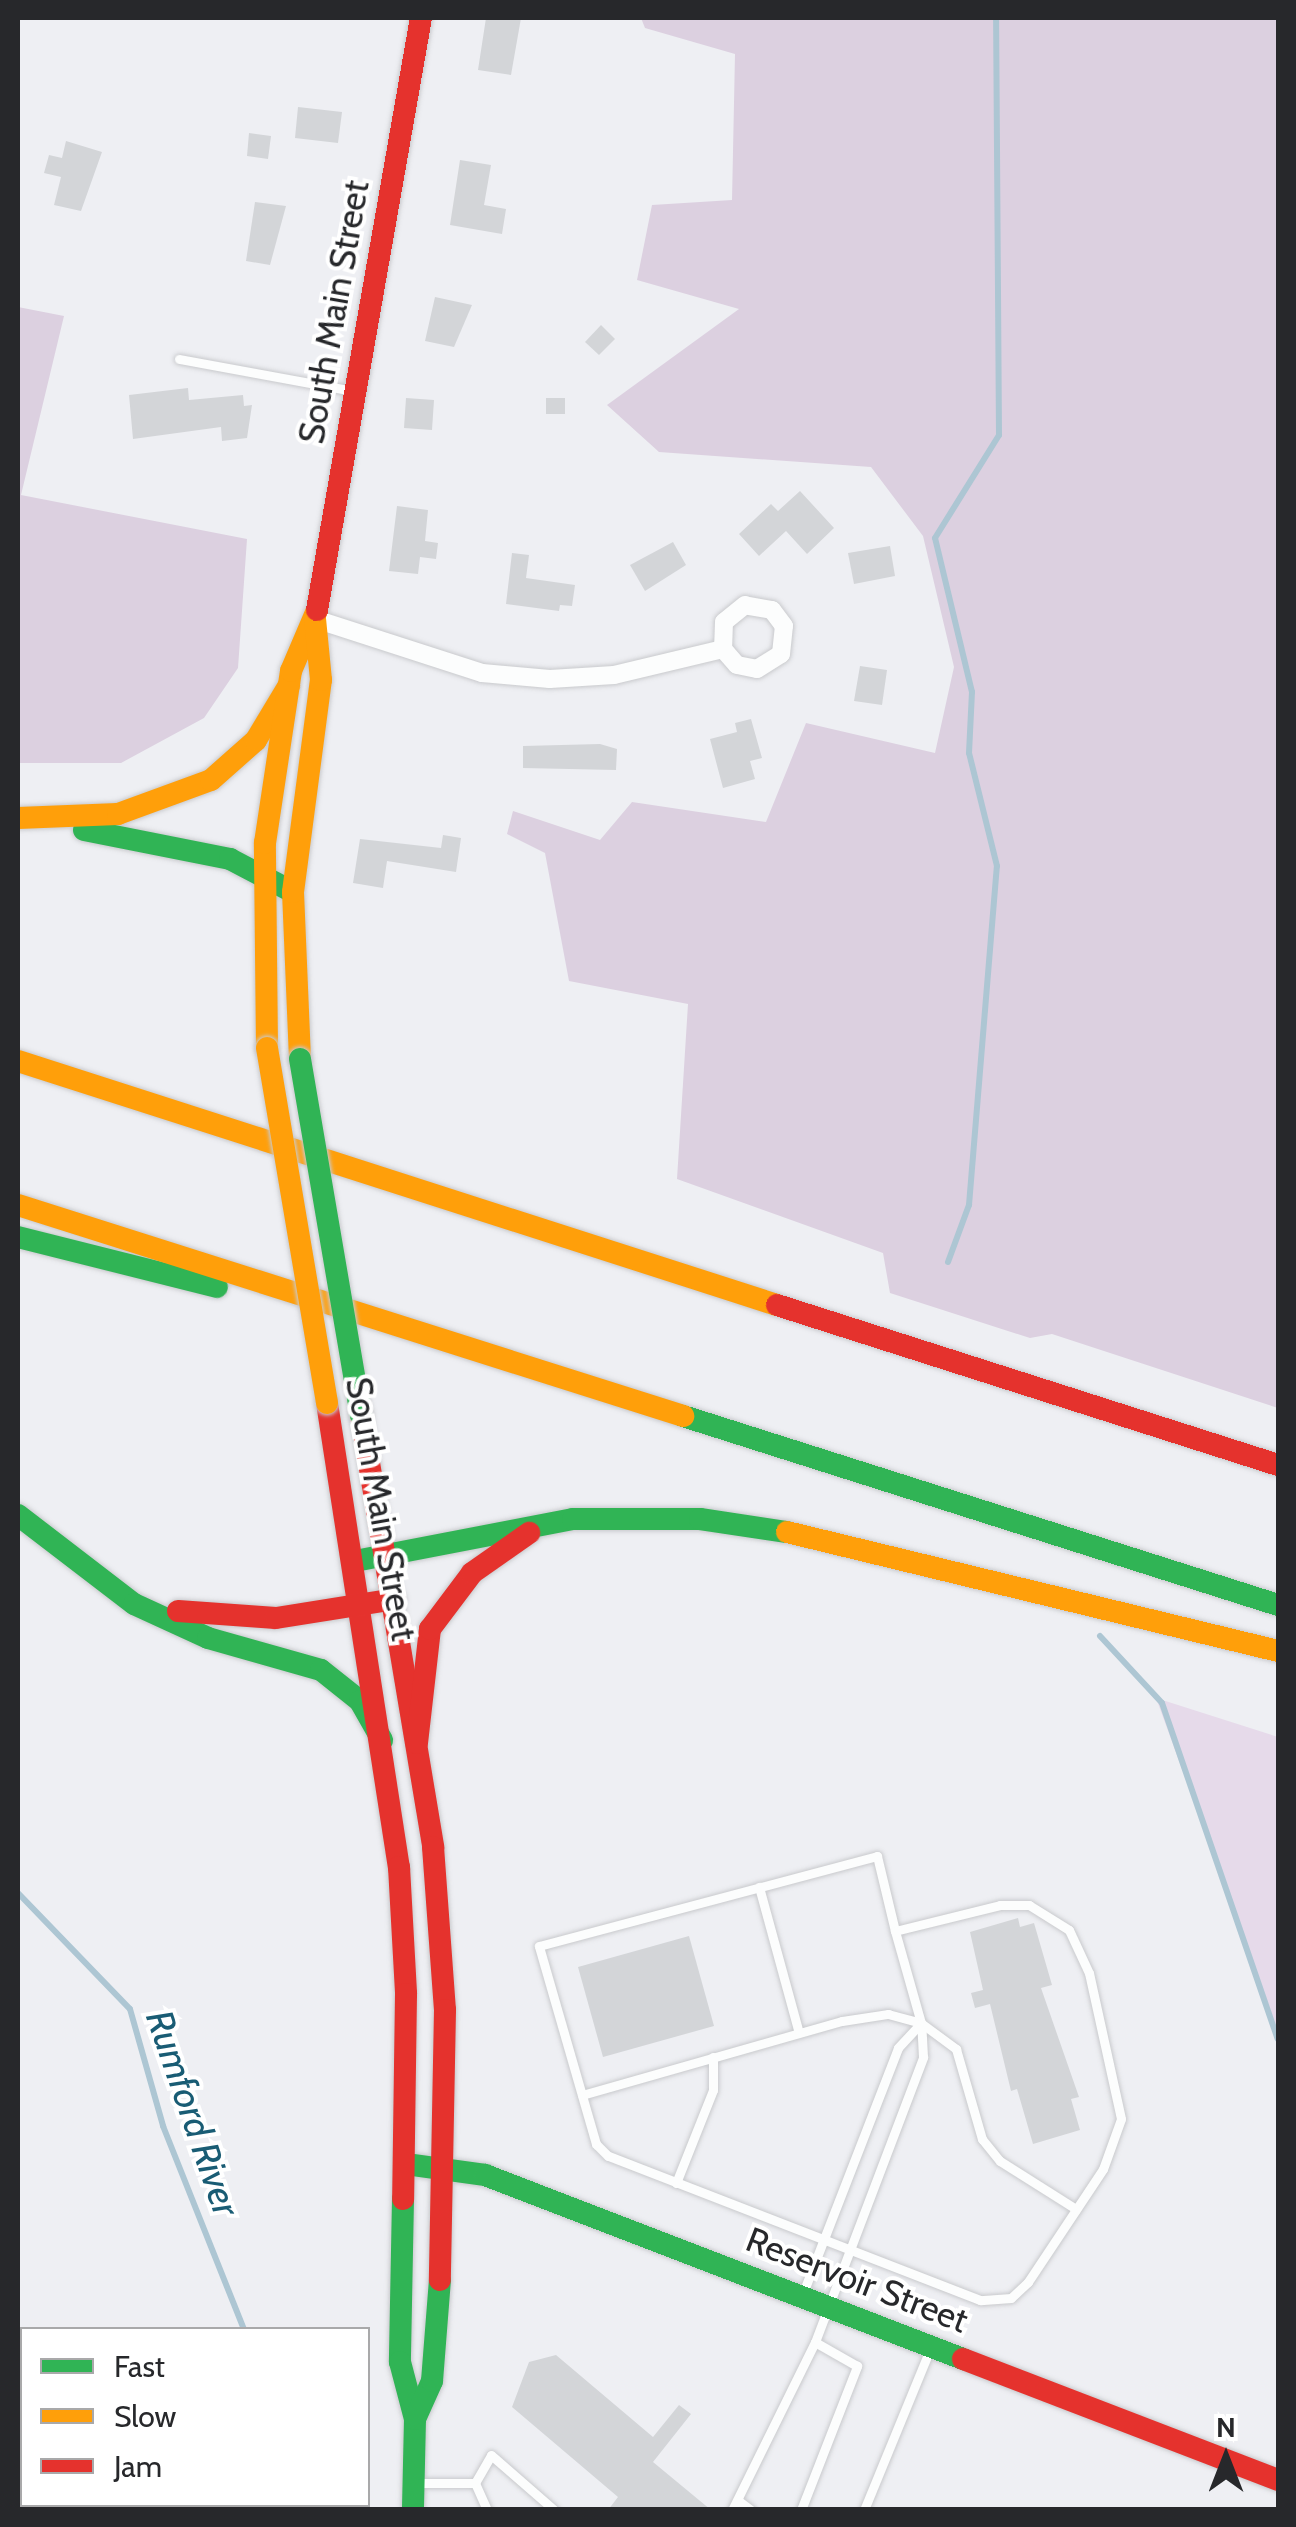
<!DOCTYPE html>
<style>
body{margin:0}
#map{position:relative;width:1296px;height:2527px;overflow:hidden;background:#eeeff3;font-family:Cabin,sans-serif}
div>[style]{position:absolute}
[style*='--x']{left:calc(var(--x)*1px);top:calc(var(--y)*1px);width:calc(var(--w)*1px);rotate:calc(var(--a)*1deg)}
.green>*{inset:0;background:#e6daea}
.forest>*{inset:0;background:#dcd0e0}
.stream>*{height:6px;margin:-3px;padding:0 3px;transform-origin:3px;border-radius:3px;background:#adc6d3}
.building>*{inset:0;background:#d3d5d8}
.roads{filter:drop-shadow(0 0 2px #c9cacd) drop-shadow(0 0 2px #c9cacd)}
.lane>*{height:9px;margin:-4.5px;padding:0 4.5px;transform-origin:4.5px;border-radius:4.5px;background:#fcfdfd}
.street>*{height:18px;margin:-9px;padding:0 9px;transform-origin:9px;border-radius:9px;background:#fcfdfd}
.fast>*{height:22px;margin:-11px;padding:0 11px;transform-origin:11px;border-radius:11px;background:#30b455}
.slow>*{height:22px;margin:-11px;padding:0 11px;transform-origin:11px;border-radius:11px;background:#ff9f0a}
.jam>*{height:22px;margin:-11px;padding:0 11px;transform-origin:11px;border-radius:11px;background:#e5322d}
.bridges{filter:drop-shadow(0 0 2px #c9cacd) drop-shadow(0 0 2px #c9cacd)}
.fast-bridge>*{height:22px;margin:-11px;padding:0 11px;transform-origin:11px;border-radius:11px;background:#30b455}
.slow-bridge>*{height:22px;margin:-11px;padding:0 11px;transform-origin:11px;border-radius:11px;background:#ff9f0a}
span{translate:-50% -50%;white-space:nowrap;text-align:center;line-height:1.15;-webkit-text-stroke:8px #fff;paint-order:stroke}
.street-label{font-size:35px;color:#27282b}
.water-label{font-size:38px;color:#195c74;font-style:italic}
.frame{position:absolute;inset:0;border:20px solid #27282b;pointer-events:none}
.legend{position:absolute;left:20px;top:2327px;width:350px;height:180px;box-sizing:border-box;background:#fff;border:2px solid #a9a9aa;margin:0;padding:12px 18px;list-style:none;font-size:30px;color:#27282b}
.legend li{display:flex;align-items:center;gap:20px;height:50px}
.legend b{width:50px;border:2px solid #a9a9aa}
.north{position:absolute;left:1176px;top:2407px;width:100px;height:100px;-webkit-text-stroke:8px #fff;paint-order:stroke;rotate:0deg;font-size:28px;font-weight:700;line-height:40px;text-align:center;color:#27282b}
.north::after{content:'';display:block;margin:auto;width:35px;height:45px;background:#27282b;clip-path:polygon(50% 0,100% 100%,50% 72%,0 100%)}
</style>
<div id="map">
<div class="green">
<div style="clip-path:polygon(1156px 1698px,1278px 1737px,1278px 2040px,1278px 2031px)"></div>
</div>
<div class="forest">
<div style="clip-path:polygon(641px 18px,1278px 18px,1278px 1408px,1052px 1334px,1030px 1338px,890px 1293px,883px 1253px,677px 1179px,688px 1004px,569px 981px,545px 853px,507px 834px,513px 811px,600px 840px,632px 802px,766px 822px,806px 723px,935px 753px,954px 667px,923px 536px,871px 467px,659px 452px,607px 405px,739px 309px,637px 280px,652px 205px,732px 200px,735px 54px,645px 28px)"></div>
<div style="clip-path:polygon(18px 307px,64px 316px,21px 495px,247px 539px,238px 668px,204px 718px,121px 763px,18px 763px)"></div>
</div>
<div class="stream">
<div style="--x:948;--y:1262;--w:61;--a:-69.8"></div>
<div style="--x:969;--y:1205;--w:340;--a:-85.3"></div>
<div style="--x:997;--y:866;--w:116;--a:-103.9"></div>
<div style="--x:969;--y:753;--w:61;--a:-87.2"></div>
<div style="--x:972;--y:692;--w:158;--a:-103.5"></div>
<div style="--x:935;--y:538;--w:121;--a:-58.1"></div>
<div style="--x:999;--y:435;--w:417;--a:-90.4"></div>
<div style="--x:1100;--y:1636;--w:91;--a:47.2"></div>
<div style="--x:1162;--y:1703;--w:355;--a:71"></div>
<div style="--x:18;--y:1893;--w:161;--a:46"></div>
<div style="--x:130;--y:2009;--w:122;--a:74.2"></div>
<div style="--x:163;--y:2126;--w:219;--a:68.3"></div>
<div style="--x:252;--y:2504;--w:6;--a:81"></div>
</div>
<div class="building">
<div style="clip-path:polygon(486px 18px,521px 18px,511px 75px,478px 70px)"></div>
<div style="clip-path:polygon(298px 107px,342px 112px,338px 143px,295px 138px)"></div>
<div style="clip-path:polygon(249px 133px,271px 136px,268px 159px,247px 156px)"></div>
<div style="clip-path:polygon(66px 141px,102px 152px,81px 211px,54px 205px,61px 177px,44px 173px,49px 155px,62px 158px)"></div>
<div style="clip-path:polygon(460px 160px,491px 165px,484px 205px,506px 209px,502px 234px,450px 225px)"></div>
<div style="clip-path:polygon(255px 202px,286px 206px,270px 265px,246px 261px)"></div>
<div style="clip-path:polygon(435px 297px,472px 305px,454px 347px,425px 341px)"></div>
<div style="clip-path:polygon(601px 325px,615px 339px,599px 355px,585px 342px)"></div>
<div style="clip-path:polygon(188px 388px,189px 400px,243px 395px,244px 406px,252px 405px,247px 438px,222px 441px,221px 427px,133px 439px,129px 395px)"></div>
<div style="clip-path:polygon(406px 398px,434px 400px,432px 430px,404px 428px)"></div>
<div style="clip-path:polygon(546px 398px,565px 398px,565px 414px,546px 414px)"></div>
<div style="clip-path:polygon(800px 491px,834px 528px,807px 554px,786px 531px,759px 556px,739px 534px,771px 504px,778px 511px)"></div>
<div style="clip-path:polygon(397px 506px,428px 510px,425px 541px,438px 543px,436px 559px,420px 557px,418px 574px,389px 571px)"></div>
<div style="clip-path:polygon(673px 542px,686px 565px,645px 591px,630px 565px)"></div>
<div style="clip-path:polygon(890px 546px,895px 576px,854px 584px,848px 553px)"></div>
<div style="clip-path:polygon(512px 553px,529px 555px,526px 578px,575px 585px,572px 606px,560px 605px,559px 611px,506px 604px)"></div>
<div style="clip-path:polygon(860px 666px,887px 670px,882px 705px,854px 701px)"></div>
<div style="clip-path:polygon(751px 719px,762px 758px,750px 761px,755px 779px,723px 788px,710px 739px,737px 732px,735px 723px)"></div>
<div style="clip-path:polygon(600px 744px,617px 749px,616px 770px,523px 768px,523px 746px)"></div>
<div style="clip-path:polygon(443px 835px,461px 838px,456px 872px,387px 861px,383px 888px,353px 883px,360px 839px,441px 848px)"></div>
<div style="clip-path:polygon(1018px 1918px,1020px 1927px,1034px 1923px,1052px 1985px,1041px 1988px,1079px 2097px,1071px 2099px,1080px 2130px,1033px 2144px,1017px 2089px,1011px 2091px,990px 2004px,975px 2008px,971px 1993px,983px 1990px,970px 1932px)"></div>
<div style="clip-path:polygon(689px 1936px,714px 2026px,603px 2057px,578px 1967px)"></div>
<div style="clip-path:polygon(556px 2355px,653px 2437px,679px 2405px,691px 2414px,653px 2462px,711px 2510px,608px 2510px,618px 2497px,512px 2407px,529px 2362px)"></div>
</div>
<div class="roads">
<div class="lane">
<div style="--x:179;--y:359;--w:177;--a:10.4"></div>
<div style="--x:759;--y:1887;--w:151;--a:74.7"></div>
<div style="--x:895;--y:1931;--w:108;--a:-13.9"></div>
<div style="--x:1000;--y:1905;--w:29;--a:0"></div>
<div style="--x:1029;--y:1905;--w:47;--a:32"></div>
<div style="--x:1069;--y:1930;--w:47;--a:65.1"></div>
<div style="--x:1089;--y:1973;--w:149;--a:77.6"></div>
<div style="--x:1121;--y:2119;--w:53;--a:109.8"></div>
<div style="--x:1103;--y:2169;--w:136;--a:123.6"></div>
<div style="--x:1028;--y:2282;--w:23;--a:137"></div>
<div style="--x:1011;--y:2298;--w:31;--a:176"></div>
<div style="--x:980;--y:2300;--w:399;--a:-158.8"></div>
<div style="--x:608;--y:2156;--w:17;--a:-135"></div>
<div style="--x:596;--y:2144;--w:206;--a:-106.1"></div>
<div style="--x:539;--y:1946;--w:350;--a:-14.9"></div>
<div style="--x:877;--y:1856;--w:77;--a:76.5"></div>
<div style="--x:895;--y:1931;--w:96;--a:74.2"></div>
<div style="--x:582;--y:2095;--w:270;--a:-15.9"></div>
<div style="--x:842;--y:2021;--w:47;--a:-8.7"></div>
<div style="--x:888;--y:2014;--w:34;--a:15"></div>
<div style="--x:921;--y:2023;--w:44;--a:36.6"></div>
<div style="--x:956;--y:2049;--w:94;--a:73.9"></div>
<div style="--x:982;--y:2139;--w:28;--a:51"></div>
<div style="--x:1000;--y:2161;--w:90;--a:32.3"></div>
<div style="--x:676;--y:2183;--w:100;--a:-68.3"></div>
<div style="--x:713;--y:2090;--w:33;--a:-90"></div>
<div style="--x:416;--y:2483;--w:59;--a:0"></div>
<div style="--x:475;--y:2483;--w:30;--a:66"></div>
<div style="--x:475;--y:2483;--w:32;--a:-60"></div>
<div style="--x:491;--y:2455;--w:84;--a:41.1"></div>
<div style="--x:739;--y:2501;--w:15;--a:37"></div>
<div style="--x:732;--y:2510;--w:187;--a:-63.7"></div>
<div style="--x:801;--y:2510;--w:155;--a:-68.7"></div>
<div style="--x:857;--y:2366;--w:48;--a:-150.3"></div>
<div style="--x:815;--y:2342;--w:305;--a:-69.2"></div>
<div style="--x:923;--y:2057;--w:34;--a:-93"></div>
<div style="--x:921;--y:2023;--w:34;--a:133"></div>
<div style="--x:898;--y:2048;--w:266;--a:111.2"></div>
<div style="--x:864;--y:2510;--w:174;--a:-67.7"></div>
</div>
<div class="street">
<div style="--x:315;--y:619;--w:176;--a:17.9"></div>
<div style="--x:482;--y:673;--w:68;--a:5"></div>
<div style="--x:550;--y:679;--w:64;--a:-3.6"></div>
<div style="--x:614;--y:675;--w:112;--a:-13.4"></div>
<div style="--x:723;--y:649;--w:21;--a:49"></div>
<div style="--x:737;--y:665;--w:20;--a:11"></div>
<div style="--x:757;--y:669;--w:28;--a:-32"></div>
<div style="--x:781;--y:654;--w:28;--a:-84"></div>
<div style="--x:784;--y:626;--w:20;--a:-127"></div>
<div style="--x:772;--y:610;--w:27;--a:-170"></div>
<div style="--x:745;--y:605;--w:27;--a:141"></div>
<div style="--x:724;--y:622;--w:27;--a:92"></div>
</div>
<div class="fast">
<div style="--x:84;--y:830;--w:149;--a:11.2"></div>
<div style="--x:230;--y:859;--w:71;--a:27.6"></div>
<div style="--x:18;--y:1237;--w:205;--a:14.1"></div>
<div style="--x:683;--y:1416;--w:624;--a:17.62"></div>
<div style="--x:18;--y:1515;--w:146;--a:37.5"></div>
<div style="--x:134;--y:1604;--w:81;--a:24.7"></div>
<div style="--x:208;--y:1638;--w:117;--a:15.8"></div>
<div style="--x:321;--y:1670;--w:50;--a:38.5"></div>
<div style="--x:360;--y:1701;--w:45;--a:60.6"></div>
<div style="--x:355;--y:1561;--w:222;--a:-10.9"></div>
<div style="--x:573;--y:1519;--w:127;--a:0"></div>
<div style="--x:700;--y:1519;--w:88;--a:8.5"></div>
<div style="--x:406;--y:2164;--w:80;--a:7.9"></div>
<div style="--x:485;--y:2175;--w:512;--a:21.05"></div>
<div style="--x:403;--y:2199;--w:163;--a:91.1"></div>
<div style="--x:400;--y:2362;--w:59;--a:75.3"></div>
<div style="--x:415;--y:2419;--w:91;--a:91.3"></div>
<div style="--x:415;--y:2419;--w:42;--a:-65.9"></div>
<div style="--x:432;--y:2381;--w:101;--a:-85.5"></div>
</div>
<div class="slow">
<div style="--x:18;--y:818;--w:100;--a:-2.3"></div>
<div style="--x:118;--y:814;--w:99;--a:-20.1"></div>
<div style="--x:211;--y:780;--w:60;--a:-41.6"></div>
<div style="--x:256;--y:740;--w:64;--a:-59"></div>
<div style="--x:267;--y:1048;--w:205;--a:-90.6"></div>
<div style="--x:265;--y:843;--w:174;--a:-81.4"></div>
<div style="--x:291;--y:671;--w:66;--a:-66.9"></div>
<div style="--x:300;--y:1059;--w:167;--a:-92.4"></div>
<div style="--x:293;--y:892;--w:214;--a:-82.5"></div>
<div style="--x:321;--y:680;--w:61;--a:-95.6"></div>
<div style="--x:18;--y:1061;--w:797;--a:17.82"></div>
<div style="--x:18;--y:1205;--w:698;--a:17.6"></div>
<div style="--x:787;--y:1532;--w:505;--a:13.62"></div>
</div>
<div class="jam">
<div style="--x:317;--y:610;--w:601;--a:-80.04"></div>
<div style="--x:777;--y:1305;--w:526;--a:17.71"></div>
<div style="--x:327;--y:1403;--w:470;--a:81.2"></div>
<div style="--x:399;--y:1867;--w:127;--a:86.8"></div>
<div style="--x:406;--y:1994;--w:205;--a:90.8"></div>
<div style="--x:361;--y:1415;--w:438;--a:80.5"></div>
<div style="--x:433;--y:1847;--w:163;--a:85.8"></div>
<div style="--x:445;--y:2010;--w:270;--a:91.1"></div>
<div style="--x:178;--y:1611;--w:98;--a:4.1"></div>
<div style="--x:276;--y:1618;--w:120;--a:-9.1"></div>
<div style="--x:417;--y:1743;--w:115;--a:-83.5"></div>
<div style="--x:430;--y:1629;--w:70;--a:-53.1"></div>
<div style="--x:472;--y:1573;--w:70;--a:-35.1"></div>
<div style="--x:963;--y:2359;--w:337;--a:21"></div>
</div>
</div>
<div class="bridges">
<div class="fast-bridge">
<div style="--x:300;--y:1059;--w:361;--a:80.3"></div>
</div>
<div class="slow-bridge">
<div style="--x:267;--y:1048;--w:360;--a:80.4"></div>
</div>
</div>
<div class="street-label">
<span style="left:334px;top:312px;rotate:-80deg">South Main Street</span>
<span style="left:381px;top:1509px;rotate:80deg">South Main Street</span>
<span style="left:857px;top:2280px;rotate:21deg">Reservoir Street</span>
</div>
<div class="water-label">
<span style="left:193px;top:2113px;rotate:71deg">Rumford River</span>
</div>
<div class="frame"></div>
<ul class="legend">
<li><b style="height:12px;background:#30b455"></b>Fast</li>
<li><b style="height:12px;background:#ff9f0a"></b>Slow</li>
<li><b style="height:12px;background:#e5322d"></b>Jam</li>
</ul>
<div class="north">N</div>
</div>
